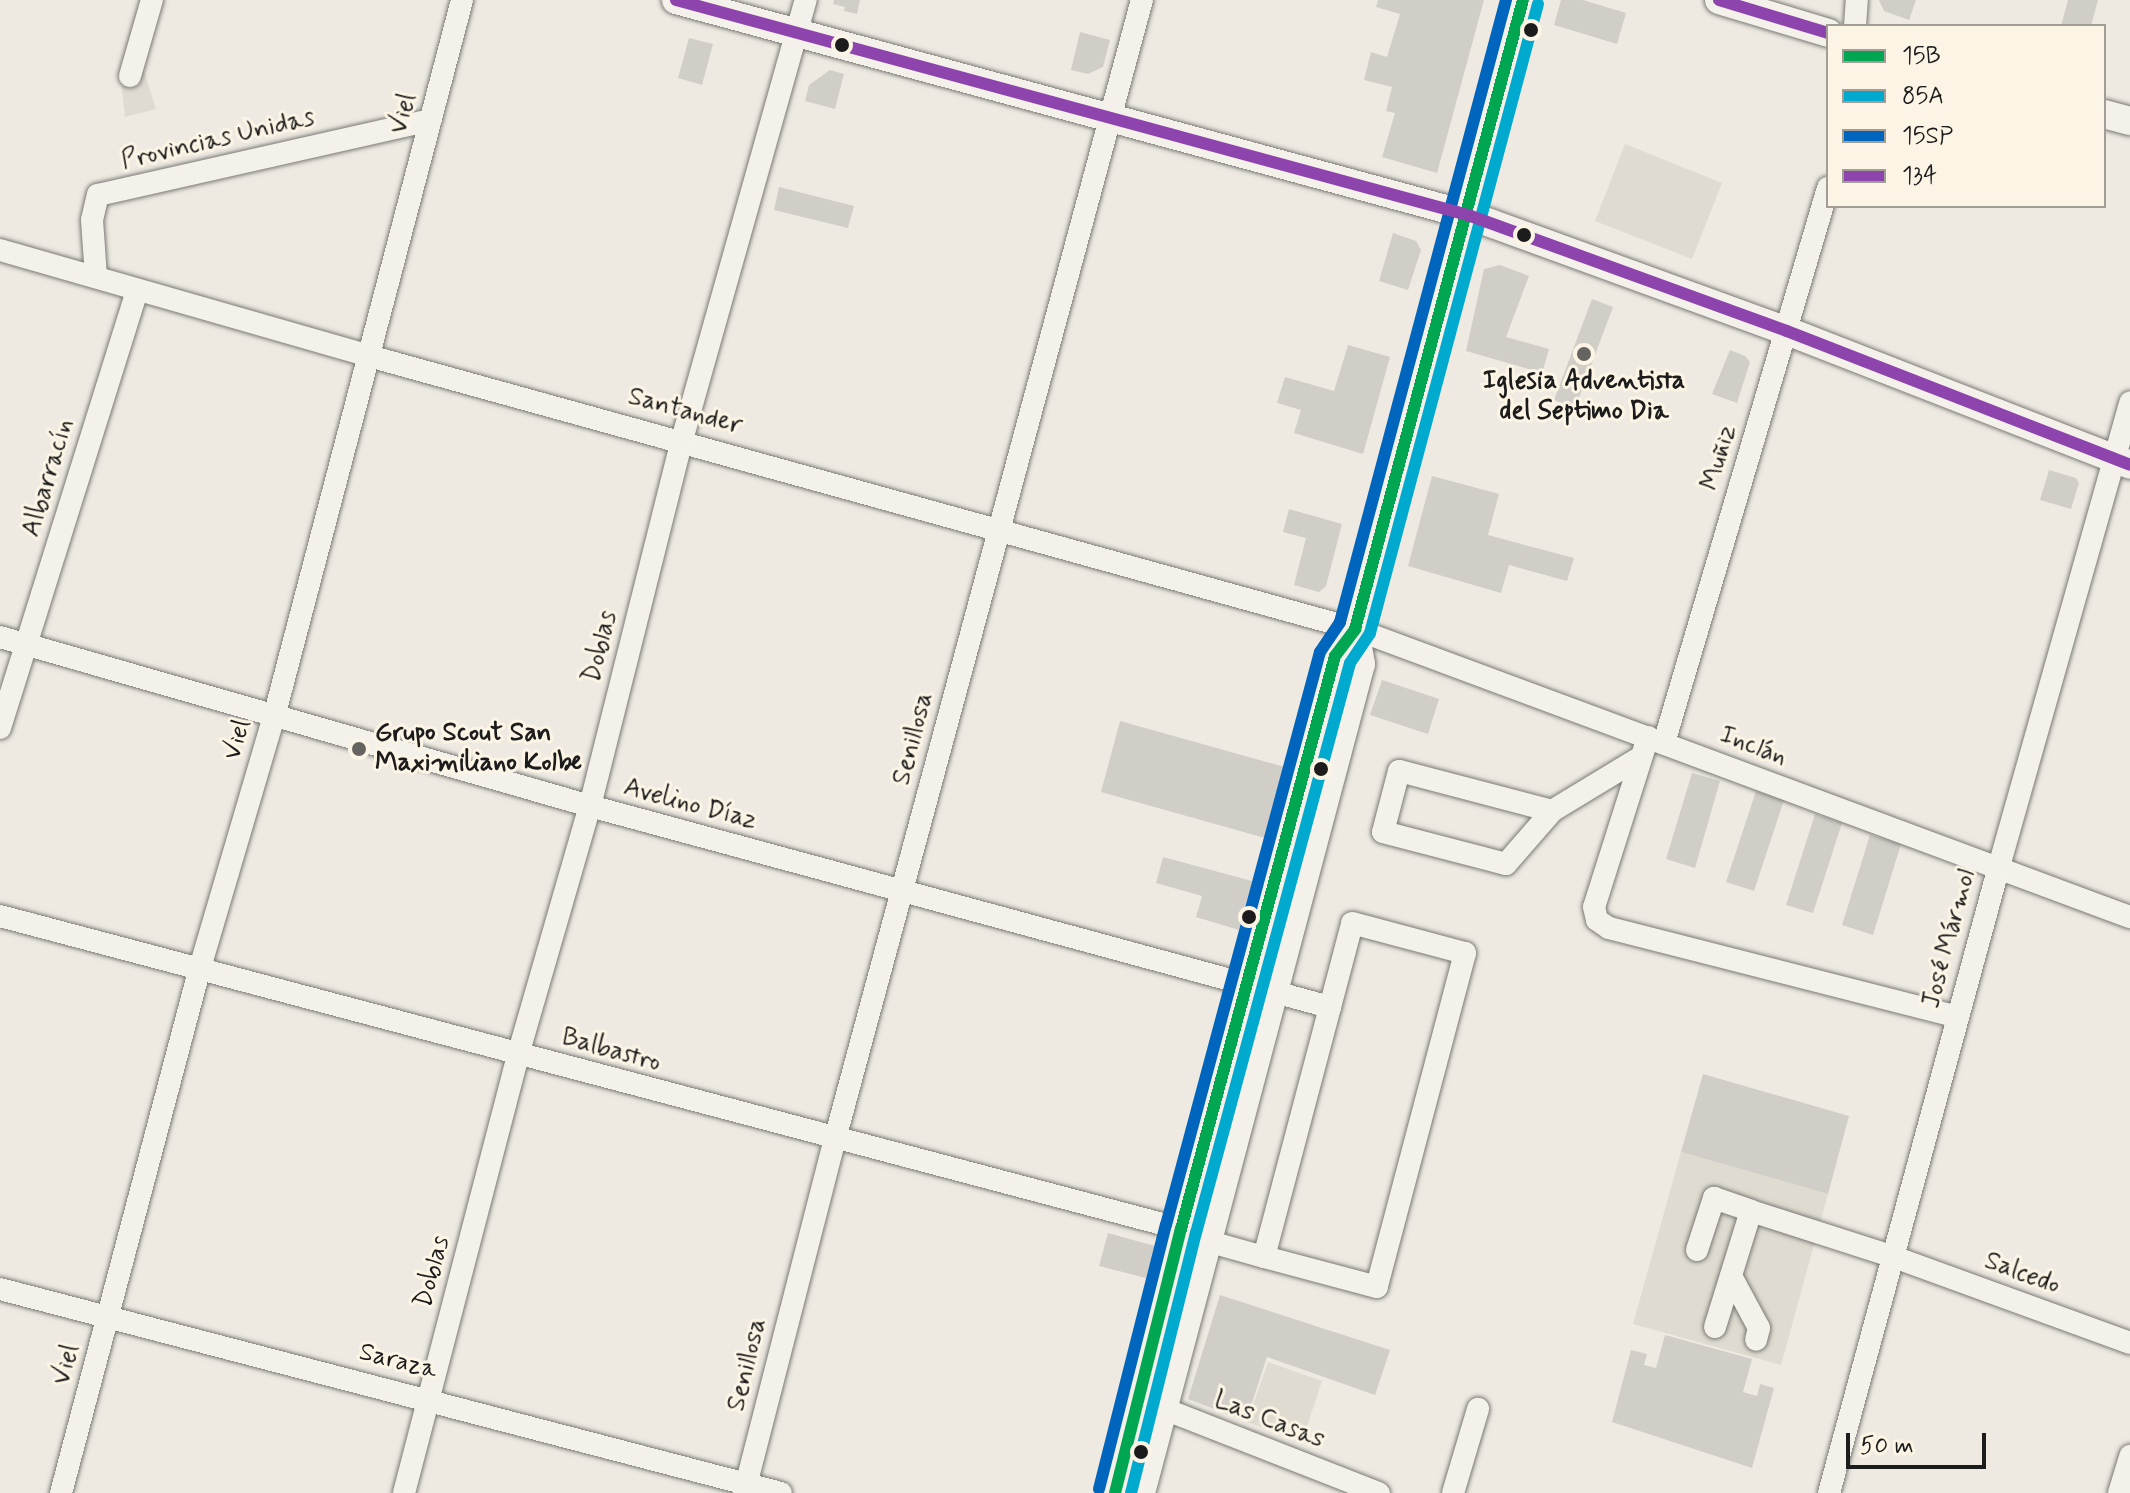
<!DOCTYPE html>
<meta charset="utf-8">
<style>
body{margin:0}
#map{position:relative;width:2130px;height:1493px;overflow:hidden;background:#eeeae2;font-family:Mynerve,sans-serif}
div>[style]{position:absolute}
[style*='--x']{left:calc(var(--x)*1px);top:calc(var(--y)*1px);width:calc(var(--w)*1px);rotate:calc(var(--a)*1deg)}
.built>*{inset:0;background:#e0dbd0}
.green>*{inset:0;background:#dfdbd0}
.building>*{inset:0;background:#d1cec8}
.roads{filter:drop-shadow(0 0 2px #7a7975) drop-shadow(0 0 2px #7a7975)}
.minor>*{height:22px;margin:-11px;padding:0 11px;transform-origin:11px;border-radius:11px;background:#f4f1ea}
.major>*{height:28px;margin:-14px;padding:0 14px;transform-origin:14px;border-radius:14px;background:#f4f1ea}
.bus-1>*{height:12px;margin:-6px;padding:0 6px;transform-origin:6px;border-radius:6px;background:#00a651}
.bus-2>*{height:12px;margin:-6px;padding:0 6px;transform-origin:6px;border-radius:6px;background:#00a9ce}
.bus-3>*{height:12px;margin:-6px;padding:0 6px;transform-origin:6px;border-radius:6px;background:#0065bd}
.bus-4>*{height:12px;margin:-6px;padding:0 6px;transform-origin:6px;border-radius:6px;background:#8e44ad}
.dots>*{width:22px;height:22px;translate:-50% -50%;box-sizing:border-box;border:4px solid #fcf5e5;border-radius:50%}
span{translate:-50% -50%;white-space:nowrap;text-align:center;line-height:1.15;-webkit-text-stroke:6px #fcf5e5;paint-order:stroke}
.street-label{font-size:26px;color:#1c1c1c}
.poi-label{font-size:26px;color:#1c1c1c;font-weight:700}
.left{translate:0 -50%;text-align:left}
.legend{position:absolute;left:1826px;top:24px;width:280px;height:184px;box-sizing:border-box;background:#fcf5e5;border:2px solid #a29e95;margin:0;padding:10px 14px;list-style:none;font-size:24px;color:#1c1c1c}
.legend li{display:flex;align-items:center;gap:16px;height:40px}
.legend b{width:40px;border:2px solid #a29e95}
.scale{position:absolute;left:1846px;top:1433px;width:140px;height:36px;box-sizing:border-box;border:4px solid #1c1c1c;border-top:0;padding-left:10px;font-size:24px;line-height:28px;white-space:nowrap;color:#1c1c1c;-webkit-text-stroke:6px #fcf5e5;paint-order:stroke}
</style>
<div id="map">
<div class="built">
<div style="clip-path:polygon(1625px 144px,1722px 183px,1692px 259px,1595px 221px)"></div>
</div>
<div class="green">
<div style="clip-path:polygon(143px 68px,156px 109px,125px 117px,120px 72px)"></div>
<div style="clip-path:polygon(1681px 1152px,1828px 1194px,1781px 1365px,1633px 1324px)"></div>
<div style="clip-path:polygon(1268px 1362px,1322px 1381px,1302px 1441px,1247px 1422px)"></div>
</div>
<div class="building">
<div style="clip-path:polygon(834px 0,860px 0,857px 14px,844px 11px,845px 7px,833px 4px)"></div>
<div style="clip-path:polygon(1378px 0,1484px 0,1437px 173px,1382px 157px,1395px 113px,1386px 111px,1392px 87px,1364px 80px,1371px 52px,1387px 57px,1400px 14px,1376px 7px)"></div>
<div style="clip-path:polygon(1561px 0,1583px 0,1626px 13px,1617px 44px,1554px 25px)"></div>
<div style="clip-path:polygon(1879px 0,1916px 0,1909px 20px,1884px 11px)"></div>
<div style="clip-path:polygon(2068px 0,2098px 0,2091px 26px,2061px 26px)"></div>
<div style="clip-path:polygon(1080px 32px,1110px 40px,1103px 67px,1088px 74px,1071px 70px)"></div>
<div style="clip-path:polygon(689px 38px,713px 44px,702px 85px,678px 78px)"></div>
<div style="clip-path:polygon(830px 70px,844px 74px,835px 109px,805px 101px,809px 85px)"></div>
<div style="clip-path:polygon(779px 187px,854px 206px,848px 228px,774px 210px)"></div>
<div style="clip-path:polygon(1393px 233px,1416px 241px,1421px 250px,1408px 290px,1379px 281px)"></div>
<div style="clip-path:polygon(1500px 265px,1529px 276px,1506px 337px,1549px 349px,1542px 373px,1466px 351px,1484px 269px)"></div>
<div style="clip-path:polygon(1592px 299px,1613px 307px,1575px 408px,1554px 400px)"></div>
<div style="clip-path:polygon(1348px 345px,1390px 357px,1363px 454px,1294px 433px,1301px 410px,1277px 403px,1285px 377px,1334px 391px)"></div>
<div style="clip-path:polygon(1730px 350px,1745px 356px,1750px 362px,1737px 403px,1712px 394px)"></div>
<div style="clip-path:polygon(2049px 470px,2076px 478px,2079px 483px,2071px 509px,2040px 500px)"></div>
<div style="clip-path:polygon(1432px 476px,1499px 494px,1488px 535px,1574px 558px,1567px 581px,1509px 565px,1501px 593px,1408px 566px)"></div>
<div style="clip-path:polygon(1289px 509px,1342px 524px,1326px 586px,1319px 592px,1294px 585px,1306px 538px,1283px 532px)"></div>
<div style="clip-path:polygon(1382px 680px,1439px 699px,1428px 734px,1370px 715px)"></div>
<div style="clip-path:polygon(1120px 721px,1285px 767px,1265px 838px,1101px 792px)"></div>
<div style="clip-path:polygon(1692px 773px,1720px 781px,1695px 868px,1666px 859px)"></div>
<div style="clip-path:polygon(1756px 791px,1784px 800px,1754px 891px,1726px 882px)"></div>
<div style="clip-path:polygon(1815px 814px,1842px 823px,1813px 913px,1786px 905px)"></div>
<div style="clip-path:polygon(1870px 835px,1901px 844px,1873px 935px,1842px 925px)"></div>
<div style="clip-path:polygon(1163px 857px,1252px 881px,1239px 930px,1196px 917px,1202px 896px,1156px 883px)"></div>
<div style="clip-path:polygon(1703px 1074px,1849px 1116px,1828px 1194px,1681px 1152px)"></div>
<div style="clip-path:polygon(1108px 1233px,1155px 1246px,1146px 1278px,1099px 1266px)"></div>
<div style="clip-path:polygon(1220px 1295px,1390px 1350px,1375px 1395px,1267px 1357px,1246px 1421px,1188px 1399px)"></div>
<div style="clip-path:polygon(1665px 1335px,1752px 1359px,1743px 1392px,1757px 1396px,1760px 1384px,1774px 1388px,1752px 1468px,1612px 1422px,1631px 1350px,1647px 1354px,1644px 1365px,1656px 1368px)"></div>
</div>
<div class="roads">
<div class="minor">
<div style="--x:1855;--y:26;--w:26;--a:-86"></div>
<div style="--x:130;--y:76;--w:79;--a:-73.9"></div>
<div style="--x:0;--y:250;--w:384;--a:16"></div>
<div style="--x:369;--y:356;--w:1023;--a:15.48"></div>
<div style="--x:1355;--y:629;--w:827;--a:20.39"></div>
<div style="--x:96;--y:277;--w:57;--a:-94"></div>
<div style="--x:92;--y:220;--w:26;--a:-77"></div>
<div style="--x:98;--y:195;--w:341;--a:-12.7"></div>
<div style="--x:0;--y:637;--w:614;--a:15.98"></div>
<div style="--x:590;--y:806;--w:767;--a:15.2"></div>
<div style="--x:0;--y:728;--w:459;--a:-72.6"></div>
<div style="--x:1648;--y:737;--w:178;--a:107.6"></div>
<div style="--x:1594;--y:907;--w:13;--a:77"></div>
<div style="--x:1597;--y:920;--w:14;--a:34"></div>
<div style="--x:1609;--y:928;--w:360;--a:14.3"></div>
<div style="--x:1664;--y:743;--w:579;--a:-73.54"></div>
<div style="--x:1552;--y:811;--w:158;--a:-165.3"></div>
<div style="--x:1399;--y:771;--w:63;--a:104.7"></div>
<div style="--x:1383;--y:832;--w:127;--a:14.6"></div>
<div style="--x:1506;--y:864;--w:70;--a:-49"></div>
<div style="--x:1552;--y:811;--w:102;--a:-31.3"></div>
<div style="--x:0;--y:916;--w:1222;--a:14.84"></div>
<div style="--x:1181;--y:1229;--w:29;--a:25"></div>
<div style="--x:1207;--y:1241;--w:59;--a:15.7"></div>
<div style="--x:1352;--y:923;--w:117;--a:14.9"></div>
<div style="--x:1465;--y:953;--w:345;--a:104.8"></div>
<div style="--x:1377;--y:1287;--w:117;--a:-165.1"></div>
<div style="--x:1264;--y:1257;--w:345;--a:-75.2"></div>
<div style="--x:1697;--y:1250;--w:55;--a:-71.9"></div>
<div style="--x:1714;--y:1198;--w:39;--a:19"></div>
<div style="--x:1731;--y:1276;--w:59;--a:61.7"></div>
<div style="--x:1759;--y:1328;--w:12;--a:104"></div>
<div style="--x:0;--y:1289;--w:807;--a:14.64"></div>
<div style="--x:1715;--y:1327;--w:121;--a:-72.8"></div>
<div style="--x:1751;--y:1211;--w:150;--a:17.8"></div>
<div style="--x:1894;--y:1257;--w:251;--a:20"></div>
<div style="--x:1149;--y:1403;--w:247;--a:21.4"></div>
<div style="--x:61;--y:1493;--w:540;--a:-75.19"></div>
<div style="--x:199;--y:971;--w:269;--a:-73.6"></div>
<div style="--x:275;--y:713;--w:737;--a:-75.3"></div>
<div style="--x:404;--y:1493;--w:453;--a:-75.4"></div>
<div style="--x:518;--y:1055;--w:259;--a:-73.9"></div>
<div style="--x:590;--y:806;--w:377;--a:-75.9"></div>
<div style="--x:682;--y:440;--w:457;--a:-74.3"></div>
<div style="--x:744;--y:1493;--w:366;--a:-75.6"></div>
<div style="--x:835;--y:1139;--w:1180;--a:-74.92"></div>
<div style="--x:1453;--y:1493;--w:88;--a:-73.4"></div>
<div style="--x:1829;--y:1493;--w:646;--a:-74.82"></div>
<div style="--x:1998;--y:870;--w:486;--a:-74.2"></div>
<div style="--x:2119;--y:1493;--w:39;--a:-73"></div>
</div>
<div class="major">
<div style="--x:676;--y:0;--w:821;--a:15.19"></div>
<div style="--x:1468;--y:215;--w:339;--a:20"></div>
<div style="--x:1787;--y:331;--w:368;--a:21.3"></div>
<div style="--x:1719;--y:0;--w:114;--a:16.8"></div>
<div style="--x:2104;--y:114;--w:27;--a:15"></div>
<div style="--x:1115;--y:1493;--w:272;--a:-76"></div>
<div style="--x:1181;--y:1229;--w:593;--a:-74.96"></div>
<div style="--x:1335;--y:656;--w:34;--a:-53"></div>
<div style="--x:1355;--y:629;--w:651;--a:-75.05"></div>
<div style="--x:1141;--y:1493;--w:858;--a:-75.14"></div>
<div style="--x:1361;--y:664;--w:36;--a:-100"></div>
</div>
</div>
<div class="bus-1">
<div style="--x:1115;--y:1493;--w:272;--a:-76"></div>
<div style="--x:1181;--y:1229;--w:593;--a:-74.96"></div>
<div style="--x:1335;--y:656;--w:34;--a:-53"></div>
<div style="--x:1355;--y:629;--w:651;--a:-75.05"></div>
</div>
<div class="bus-2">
<div style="--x:1131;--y:1493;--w:268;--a:-76"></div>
<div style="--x:1196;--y:1233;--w:590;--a:-74.88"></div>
<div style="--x:1350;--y:663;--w:36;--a:-56"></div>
<div style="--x:1370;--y:633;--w:651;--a:-75.05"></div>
</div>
<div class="bus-3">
<div style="--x:1099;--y:1489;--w:272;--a:-75.8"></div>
<div style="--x:1166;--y:1225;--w:593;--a:-74.96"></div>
<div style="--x:1320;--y:652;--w:36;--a:-56"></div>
<div style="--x:1340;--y:622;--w:644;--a:-75.06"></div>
</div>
<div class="bus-4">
<div style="--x:676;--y:0;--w:821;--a:15.19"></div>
<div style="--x:1468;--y:215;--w:339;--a:20"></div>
<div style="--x:1787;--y:331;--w:368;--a:21.3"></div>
<div style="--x:1719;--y:0;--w:114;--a:16.8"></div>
</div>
<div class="dots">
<div style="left:1531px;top:30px;background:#1c1c1c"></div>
<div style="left:842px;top:45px;background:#1c1c1c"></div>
<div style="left:1524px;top:235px;background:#1c1c1c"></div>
<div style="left:1584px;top:354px;background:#666461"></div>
<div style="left:359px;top:749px;background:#666461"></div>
<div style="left:1321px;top:769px;background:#1c1c1c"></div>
<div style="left:1249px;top:917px;background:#1c1c1c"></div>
<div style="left:1141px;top:1452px;background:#1c1c1c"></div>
</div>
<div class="street-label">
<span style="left:404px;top:114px;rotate:-75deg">Viel</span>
<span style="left:218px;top:140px;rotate:-13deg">Provincias Unidas</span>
<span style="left:685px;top:412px;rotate:15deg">Santander</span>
<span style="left:1720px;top:458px;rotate:-73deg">Muñiz</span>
<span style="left:49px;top:478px;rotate:-73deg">Albarracín</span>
<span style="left:601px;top:647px;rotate:-76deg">Doblas</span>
<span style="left:914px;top:739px;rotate:-75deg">Senillosa</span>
<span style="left:238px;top:740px;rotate:-74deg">Viel</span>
<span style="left:1753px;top:747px;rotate:21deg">Inclán</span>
<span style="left:690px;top:805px;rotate:15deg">Avelino Díaz</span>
<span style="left:1950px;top:939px;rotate:-75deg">José Mármol</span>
<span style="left:611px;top:1051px;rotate:15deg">Balbastro</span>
<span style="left:433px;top:1272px;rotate:-75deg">Doblas</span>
<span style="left:2022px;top:1274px;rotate:20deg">Salcedo</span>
<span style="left:398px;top:1362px;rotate:14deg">Saraza</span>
<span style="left:67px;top:1365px;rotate:-75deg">Viel</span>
<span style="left:748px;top:1365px;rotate:-76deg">Senillosa</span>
<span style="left:1269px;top:1421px;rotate:21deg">Las Casas</span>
</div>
<div class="poi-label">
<span style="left:1584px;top:397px">Iglesia Adventista<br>del Septimo Dia</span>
<span class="left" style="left:375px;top:749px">Grupo Scout San<br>Maximiliano Kolbe</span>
</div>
<ul class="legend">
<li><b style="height:10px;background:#00a651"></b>15B</li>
<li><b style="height:10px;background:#00a9ce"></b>85A</li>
<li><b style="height:10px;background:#0065bd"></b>15SP</li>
<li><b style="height:10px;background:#8e44ad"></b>134</li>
</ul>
<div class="scale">50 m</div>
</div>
